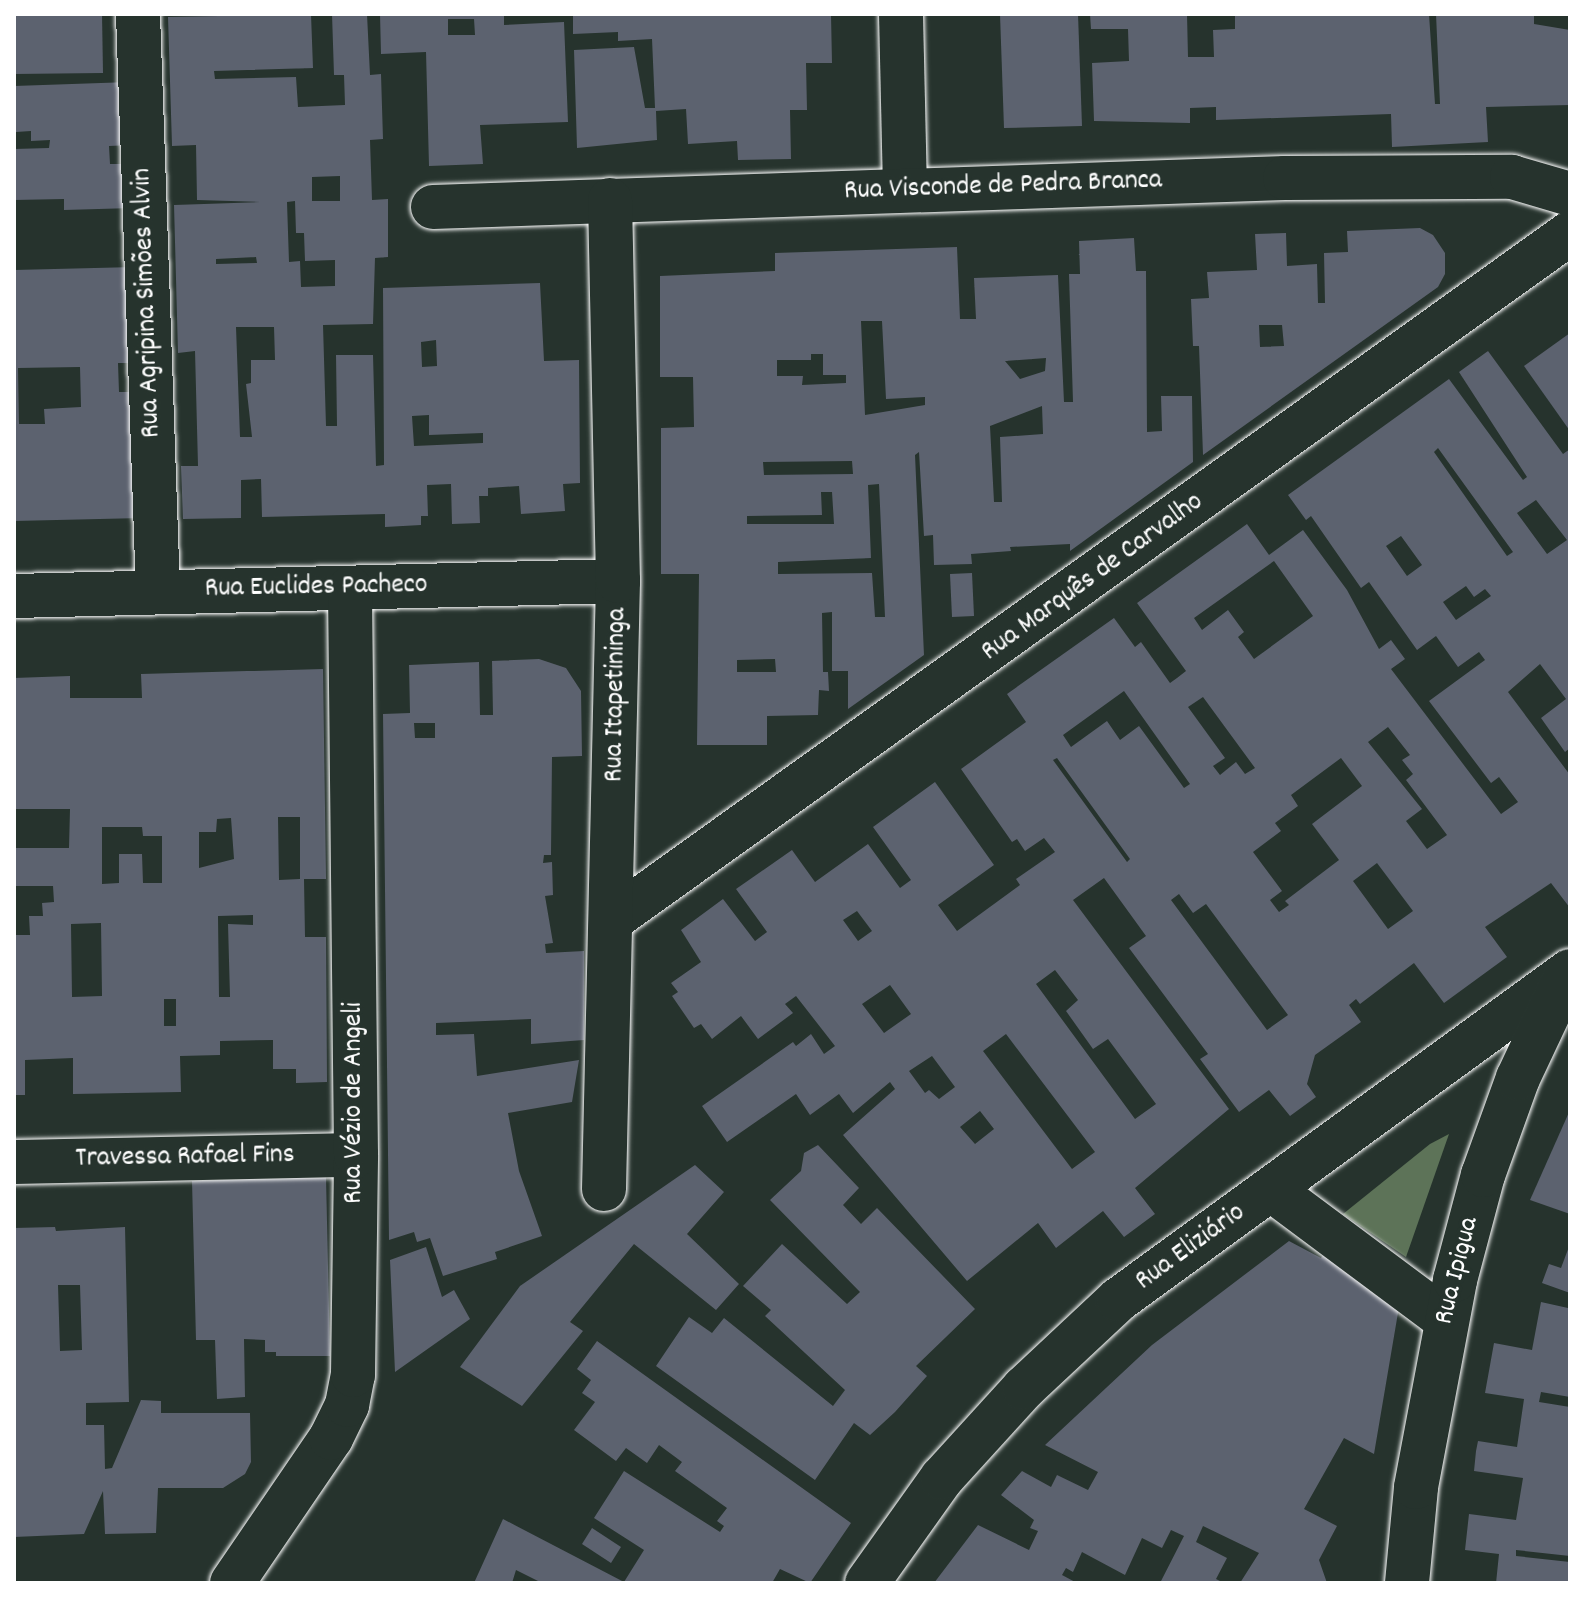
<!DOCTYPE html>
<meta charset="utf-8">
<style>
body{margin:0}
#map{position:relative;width:1584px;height:1597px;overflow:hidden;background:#26332d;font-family:Dekko,sans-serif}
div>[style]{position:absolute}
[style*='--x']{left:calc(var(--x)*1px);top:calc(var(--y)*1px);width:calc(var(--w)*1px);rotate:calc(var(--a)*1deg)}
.green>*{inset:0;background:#5d7358}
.building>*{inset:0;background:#5c626f}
.roads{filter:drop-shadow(0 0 2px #fff) drop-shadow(0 0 2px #fff)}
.minor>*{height:44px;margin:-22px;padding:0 22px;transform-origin:22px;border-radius:22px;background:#26332d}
span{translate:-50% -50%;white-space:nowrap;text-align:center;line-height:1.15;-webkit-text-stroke:7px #26332d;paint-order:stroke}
.street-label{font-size:28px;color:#fff}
.frame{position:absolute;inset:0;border:16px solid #fff;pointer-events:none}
</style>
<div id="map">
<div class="green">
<div style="clip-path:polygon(1449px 1134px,1406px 1257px,1343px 1214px,1430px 1144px)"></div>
</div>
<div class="building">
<div style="clip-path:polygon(14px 14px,102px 14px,103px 73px,14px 74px)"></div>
<div style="clip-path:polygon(evenodd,311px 14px,313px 68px,214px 71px,215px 79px,296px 77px,298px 107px,345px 105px,344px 75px,334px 75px,332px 14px,367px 14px,370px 75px,381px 74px,383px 139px,370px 140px,372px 200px,388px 199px,388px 257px,375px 258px,373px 324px,323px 325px,326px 426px,337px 426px,336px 355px,373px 355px,376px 466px,384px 465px,383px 288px,540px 283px,544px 361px,579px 360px,580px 483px,563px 484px,565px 511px,521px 514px,519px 486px,488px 488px,488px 496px,479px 496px,480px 523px,452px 524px,451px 484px,427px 485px,428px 516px,421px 516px,421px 525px,385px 527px,385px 514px,262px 517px,261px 479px,241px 480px,241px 518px,183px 519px,181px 466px,198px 466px,195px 351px,178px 353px,174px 205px,260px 202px,197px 200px,196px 145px,172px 146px,168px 17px,311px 14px,340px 176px,340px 201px,312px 201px,312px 177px,340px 176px,311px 14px,295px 201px,296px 233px,304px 233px,305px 261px,335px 260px,335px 286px,301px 287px,300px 261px,289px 262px,287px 202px,295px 201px,311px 14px,256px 257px,257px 263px,216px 264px,216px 259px,256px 257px,311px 14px,236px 327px,274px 327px,275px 360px,251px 360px,251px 383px,246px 384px,252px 437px,240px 437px,236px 327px,311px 14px,436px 340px,437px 366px,422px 367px,421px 342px,436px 340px,311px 14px,429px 415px,429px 435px,483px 433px,483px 443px,414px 446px,412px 416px,429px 415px)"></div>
<div style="clip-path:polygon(evenodd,380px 14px,504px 14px,504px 25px,564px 22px,568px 122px,480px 125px,483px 164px,429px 166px,426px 52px,381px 54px,380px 14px,448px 19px,474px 19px,475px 35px,448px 35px,448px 19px)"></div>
<div style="clip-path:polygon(573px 14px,831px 14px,832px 63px,806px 63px,807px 110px,790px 110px,791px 159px,738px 160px,737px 141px,688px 144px,686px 109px,656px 111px,657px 140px,577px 148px,574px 50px,634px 47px,645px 108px,655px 108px,652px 39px,618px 41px,618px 32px,573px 34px)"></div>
<div style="clip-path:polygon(1000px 14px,1078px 14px,1082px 126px,1004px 128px)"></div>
<div style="clip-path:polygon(1090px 14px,1187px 14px,1188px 57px,1214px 57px,1213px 30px,1235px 29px,1235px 14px,1429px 14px,1435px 104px,1440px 104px,1436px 14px,1534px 14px,1534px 24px,1570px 30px,1570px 105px,1486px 107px,1488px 142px,1392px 147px,1391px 114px,1216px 120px,1216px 107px,1190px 108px,1190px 123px,1094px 121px,1092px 63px,1129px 61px,1128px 29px,1091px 29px)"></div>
<div style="clip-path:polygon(130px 82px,132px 145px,109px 146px,110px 164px,132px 164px,133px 208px,64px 210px,64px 199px,14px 200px,14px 149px,49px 148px,50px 140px,31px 141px,31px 131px,16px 132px,14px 86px)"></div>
<div style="clip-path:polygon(evenodd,1420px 228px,1433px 235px,1445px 253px,1445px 274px,1438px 287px,1203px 455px,1199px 346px,1193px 346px,1191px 299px,1209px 298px,1207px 272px,1257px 270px,1255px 234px,1286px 233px,1287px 266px,1317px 264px,1318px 303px,1325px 303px,1324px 253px,1348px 252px,1347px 231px,1420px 228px,1259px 325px,1282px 325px,1284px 346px,1260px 347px,1259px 325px)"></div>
<div style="clip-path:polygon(evenodd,1134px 238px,1136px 271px,1146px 271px,1147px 432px,1162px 431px,1161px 396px,1192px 396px,1193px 462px,1070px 551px,1070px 544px,1010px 547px,1011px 551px,971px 554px,972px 564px,934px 565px,933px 535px,924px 536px,919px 452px,915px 455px,924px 655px,848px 709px,848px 671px,832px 671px,832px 612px,822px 613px,823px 672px,828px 672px,829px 691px,819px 690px,818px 715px,767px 716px,767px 745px,697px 745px,699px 574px,661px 574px,661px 428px,694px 427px,693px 377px,660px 377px,660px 276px,775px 271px,775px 253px,957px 247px,960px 319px,976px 319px,974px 278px,1058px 275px,1064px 402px,1073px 402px,1069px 274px,1080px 274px,1079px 241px,1134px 238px,861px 321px,882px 321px,886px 399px,925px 397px,925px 405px,865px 415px,861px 321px,1134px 238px,811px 354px,823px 354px,823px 375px,846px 375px,846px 383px,802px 385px,803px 376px,777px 376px,777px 360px,811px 360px,811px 354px,1134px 238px,1046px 358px,1045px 371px,1020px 379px,1005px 361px,1046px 358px,1134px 238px,1042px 406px,1043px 434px,1000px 437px,1002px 502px,994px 502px,990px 426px,1042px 406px,1134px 238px,852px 461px,853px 474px,764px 475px,763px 462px,852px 461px,1134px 238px,879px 484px,885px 617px,875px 617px,872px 573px,778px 574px,778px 562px,871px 558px,868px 485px,879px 484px,1134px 238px,821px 492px,832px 492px,834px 524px,747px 524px,747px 516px,822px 515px,821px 492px,1134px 238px,775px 659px,776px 672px,737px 672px,737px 660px,775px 659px)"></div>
<div style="clip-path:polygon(evenodd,135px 267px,138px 363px,118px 363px,119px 392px,138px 392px,142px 518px,14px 521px,14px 270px,135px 267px,80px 367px,81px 407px,44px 409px,45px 424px,19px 424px,18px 368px,80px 367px)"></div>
<div style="clip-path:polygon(1570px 333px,1570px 431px,1524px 366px)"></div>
<div style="clip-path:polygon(evenodd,1488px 351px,1563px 454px,1570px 449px,1570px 748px,1565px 752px,1541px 718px,1566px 699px,1540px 664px,1508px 692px,1570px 775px,1570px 908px,1551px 883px,1485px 927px,1507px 957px,1444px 1003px,1414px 963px,1360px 1004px,1356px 999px,1349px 1005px,1361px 1022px,1315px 1055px,1307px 1084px,1316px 1097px,1290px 1116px,1269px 1090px,1239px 1112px,1200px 1059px,1208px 1054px,1129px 948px,1146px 936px,1104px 878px,1073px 900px,1229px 1109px,1135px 1188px,1155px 1214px,1124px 1237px,1103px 1211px,1056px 1248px,1038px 1223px,967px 1281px,843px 1135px,895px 1089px,890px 1082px,853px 1113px,839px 1094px,810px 1115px,796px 1094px,727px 1142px,702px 1106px,793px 1042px,796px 1046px,811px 1034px,824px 1054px,835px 1046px,796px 996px,785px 1004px,793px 1013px,758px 1039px,741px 1016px,712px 1039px,701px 1024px,694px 1028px,672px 996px,678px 992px,671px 983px,701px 962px,681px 930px,723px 899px,755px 941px,767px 932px,736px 889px,792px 850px,815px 882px,868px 844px,900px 888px,911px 880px,873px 827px,935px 782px,994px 865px,938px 905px,957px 931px,1020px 885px,1016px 879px,1055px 852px,1044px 838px,1025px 851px,1017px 839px,1012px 842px,961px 769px,1026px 722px,1007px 694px,1114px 618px,1135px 647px,1141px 642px,1170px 683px,1177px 678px,1186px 671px,1137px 603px,1247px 524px,1269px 555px,1303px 530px,1347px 590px,1379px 649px,1391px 640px,1405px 659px,1391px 669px,1501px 814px,1518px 802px,1499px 777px,1491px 783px,1429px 701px,1485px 660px,1479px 652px,1458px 667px,1436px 636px,1417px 650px,1369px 582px,1361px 588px,1311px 516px,1306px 520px,1288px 495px,1449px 379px,1523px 480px,1527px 477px,1459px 372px,1488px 351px,1438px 448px,1513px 552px,1507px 556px,1434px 452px,1438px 448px,1488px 351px,1536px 500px,1567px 540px,1547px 554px,1517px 513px,1536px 500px,1488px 351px,1401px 536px,1422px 565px,1407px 576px,1386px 546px,1401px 536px,1488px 351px,1274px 561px,1313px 616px,1254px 659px,1238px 637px,1244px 632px,1228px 610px,1202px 630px,1194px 618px,1274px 561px,1488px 351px,1466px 586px,1474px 597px,1485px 589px,1491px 596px,1456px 620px,1443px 602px,1466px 586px,1488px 351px,1124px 691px,1190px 784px,1184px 788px,1139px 726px,1120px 740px,1107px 721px,1071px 747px,1063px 735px,1124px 691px,1488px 351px,1203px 697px,1255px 768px,1245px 774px,1236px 762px,1220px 775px,1213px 766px,1225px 758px,1188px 707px,1203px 697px,1488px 351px,1388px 727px,1410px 755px,1402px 760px,1413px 774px,1406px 780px,1447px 835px,1427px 849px,1406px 821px,1422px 809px,1368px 742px,1388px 727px,1488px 351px,1057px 758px,1130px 859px,1127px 862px,1053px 760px,1057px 758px,1488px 351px,1341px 758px,1362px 786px,1312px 824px,1339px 860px,1285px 901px,1289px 905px,1279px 912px,1270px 900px,1282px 891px,1253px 852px,1281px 831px,1275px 823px,1298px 806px,1291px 795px,1341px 758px,1488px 351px,1377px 863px,1413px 911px,1388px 929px,1353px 881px,1377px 863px,1488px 351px,1179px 894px,1193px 913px,1206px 904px,1288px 1015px,1267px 1030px,1171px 900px,1179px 894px,1488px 351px,857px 911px,872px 931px,858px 941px,843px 920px,857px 911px,1488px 351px,1055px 970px,1078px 1000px,1066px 1011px,1093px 1049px,1108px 1039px,1156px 1104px,1135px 1119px,1036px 984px,1055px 970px,1488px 351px,890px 985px,911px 1014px,884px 1033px,862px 1004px,890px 985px,1488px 351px,1006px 1034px,1095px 1152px,1072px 1169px,983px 1051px,1006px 1034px,1488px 351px,932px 1056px,955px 1087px,939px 1099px,929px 1090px,925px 1093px,909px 1071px,932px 1056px,1488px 351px,980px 1111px,994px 1129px,975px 1144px,960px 1127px,980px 1111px)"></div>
<div style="clip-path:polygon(972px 573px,974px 616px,952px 617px,950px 574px)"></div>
<div style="clip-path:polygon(evenodd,539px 659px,566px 668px,581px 691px,582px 756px,552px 757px,551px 855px,544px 855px,543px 863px,552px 862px,553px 895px,545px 896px,553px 943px,545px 944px,546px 953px,584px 951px,584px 1040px,531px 1044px,531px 1019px,436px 1023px,436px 1035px,474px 1034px,477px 1076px,579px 1060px,572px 1102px,508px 1113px,519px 1171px,542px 1236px,495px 1252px,497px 1259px,443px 1276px,430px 1238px,417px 1242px,414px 1232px,389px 1240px,383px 714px,410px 713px,409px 665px,479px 662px,480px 715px,493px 715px,492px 661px,539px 659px,414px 723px,435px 723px,435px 738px,415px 738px,414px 723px)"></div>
<div style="clip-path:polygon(evenodd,323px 669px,326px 879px,304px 879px,305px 937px,326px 937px,327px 1082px,296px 1083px,296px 1069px,273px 1069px,273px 1040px,220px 1041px,220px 1055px,180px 1056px,181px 1092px,73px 1094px,73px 1058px,25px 1060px,25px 1095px,14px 1095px,14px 935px,30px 935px,29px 916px,43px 916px,42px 903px,54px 902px,53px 886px,14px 886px,14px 848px,69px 848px,70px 809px,14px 809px,14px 678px,70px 676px,70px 698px,142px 698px,141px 674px,323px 669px,278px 817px,300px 817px,300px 879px,279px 880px,278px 817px,323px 669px,231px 818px,234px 859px,199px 868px,199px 832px,216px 832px,217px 819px,231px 818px,323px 669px,102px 827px,142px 827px,143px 836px,162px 836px,162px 883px,143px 883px,142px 854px,119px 854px,119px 883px,102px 884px,102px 827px,323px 669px,253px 915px,253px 925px,228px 924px,230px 997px,219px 997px,218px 916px,253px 915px,323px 669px,101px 923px,102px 996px,72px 997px,71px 924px,101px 923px,323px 669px,164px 999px,176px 999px,176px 1026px,164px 1026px,164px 999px)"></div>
<div style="clip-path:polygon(1570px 1110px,1570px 1214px,1530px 1200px)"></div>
<div style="clip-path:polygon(818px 1145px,859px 1188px,843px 1205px,861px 1224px,877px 1208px,975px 1309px,916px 1366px,927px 1376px,895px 1412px,870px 1435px,854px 1423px,815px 1480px,656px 1366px,689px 1317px,712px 1333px,724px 1318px,833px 1406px,845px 1390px,765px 1316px,771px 1310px,743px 1286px,782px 1244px,847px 1304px,860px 1292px,770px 1200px,801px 1171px,804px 1153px)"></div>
<div style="clip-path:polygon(695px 1165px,724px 1192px,687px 1234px,739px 1284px,716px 1310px,634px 1244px,570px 1322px,583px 1331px,522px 1406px,460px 1367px,520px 1286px)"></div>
<div style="clip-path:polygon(326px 1177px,330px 1356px,276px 1356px,276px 1352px,265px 1352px,265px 1340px,244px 1339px,245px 1397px,217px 1399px,215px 1340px,196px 1340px,192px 1181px)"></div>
<div style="clip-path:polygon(evenodd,55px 1227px,56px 1231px,125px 1227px,129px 1402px,86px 1403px,86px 1425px,104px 1425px,105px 1469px,112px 1468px,141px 1400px,161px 1401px,161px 1413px,250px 1413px,251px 1462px,245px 1474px,223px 1488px,158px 1488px,156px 1533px,105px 1534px,103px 1491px,84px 1534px,14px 1537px,14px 1228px,55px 1227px,58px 1285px,80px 1285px,82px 1350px,60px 1351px,58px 1285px)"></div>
<div style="clip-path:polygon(1289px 1241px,1321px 1258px,1324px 1253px,1400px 1301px,1374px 1454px,1344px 1438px,1304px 1509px,1337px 1526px,1319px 1560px,1327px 1583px,1240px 1583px,1259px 1553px,1203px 1526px,1196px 1542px,1227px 1558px,1216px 1579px,1224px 1583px,1160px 1583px,1184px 1536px,1171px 1530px,1162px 1548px,1142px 1538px,1125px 1575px,1082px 1552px,1073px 1572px,1066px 1568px,1062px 1575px,1077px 1583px,934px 1583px,978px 1525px,1029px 1550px,1038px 1531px,1030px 1528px,1034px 1520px,1001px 1495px,1022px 1471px,1051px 1487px,1057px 1475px,1088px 1490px,1098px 1472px,1045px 1445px,1152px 1345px)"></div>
<div style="clip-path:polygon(1570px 1244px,1570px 1293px,1542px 1283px,1549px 1264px,1561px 1268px)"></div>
<div style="clip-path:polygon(426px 1247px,442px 1297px,454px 1290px,470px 1319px,395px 1372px,390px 1260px)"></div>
<div style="clip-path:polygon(1541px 1302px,1568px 1308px,1570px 1318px,1570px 1397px,1541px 1392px,1539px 1402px,1570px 1407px,1570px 1556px,1516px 1550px,1516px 1556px,1570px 1562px,1570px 1583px,1496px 1583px,1499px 1554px,1465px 1550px,1469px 1514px,1516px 1520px,1523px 1478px,1474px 1471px,1476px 1451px,1478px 1441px,1517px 1447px,1524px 1399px,1485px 1393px,1494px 1343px,1532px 1350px)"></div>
<div style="clip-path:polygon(597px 1341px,851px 1523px,810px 1583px,780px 1569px,772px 1583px,542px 1583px,516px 1570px,512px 1583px,474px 1583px,503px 1519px,624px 1582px,644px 1550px,594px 1518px,624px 1471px,720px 1532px,724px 1526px,717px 1521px,727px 1508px,675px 1471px,682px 1462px,659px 1445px,647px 1463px,626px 1448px,616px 1461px,574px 1430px,595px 1402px,582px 1393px,591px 1380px,577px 1369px)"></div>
<div style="clip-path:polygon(592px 1528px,621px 1547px,611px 1563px,582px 1544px)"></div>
</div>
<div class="roads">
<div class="minor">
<div style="--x:138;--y:14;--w:578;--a:88.02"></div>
<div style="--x:901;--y:14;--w:175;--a:88.7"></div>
<div style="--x:433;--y:207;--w:852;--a:-1.95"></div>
<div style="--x:1285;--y:178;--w:227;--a:-0.3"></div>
<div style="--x:1512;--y:177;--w:60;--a:16.3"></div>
<div style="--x:14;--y:596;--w:604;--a:-1.42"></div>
<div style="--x:614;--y:918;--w:1176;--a:-35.62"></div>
<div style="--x:14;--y:1162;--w:342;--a:-1.2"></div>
<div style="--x:604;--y:1189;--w:608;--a:-88.68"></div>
<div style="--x:618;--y:581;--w:381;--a:-91.2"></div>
<div style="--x:1272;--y:1190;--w:216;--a:36.7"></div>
<div style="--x:232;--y:1583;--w:176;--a:-55.7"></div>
<div style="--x:331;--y:1438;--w:37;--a:-64"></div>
<div style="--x:347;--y:1405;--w:31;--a:-79"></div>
<div style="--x:353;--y:1375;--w:220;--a:-89.2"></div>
<div style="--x:356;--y:1155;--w:567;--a:-90.61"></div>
<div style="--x:867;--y:1583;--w:129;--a:-54.5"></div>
<div style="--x:942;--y:1478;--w:122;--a:-47.7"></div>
<div style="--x:1024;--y:1388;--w:129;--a:-43.1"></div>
<div style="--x:1118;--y:1300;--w:559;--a:-36.05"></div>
<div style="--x:1407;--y:1583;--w:96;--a:-84.6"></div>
<div style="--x:1416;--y:1487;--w:211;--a:-79.3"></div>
<div style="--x:1455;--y:1280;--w:109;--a:-75.1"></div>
<div style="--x:1483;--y:1175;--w:103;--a:-70.2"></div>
<div style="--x:1518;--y:1078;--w:110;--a:-64.8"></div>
</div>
</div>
<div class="street-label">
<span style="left:1003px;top:187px;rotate:-2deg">Rua Visconde de Pedra Branca</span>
<span style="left:148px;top:303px;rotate:-92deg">Rua Agripina Simões Alvin</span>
<span style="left:1093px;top:578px;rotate:-36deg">Rua Marquês de Carvalho</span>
<span style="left:316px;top:588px;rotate:-1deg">Rua Euclides Pacheco</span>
<span style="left:617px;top:695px;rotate:-89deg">Rua Itapetininga</span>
<span style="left:355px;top:1103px;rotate:-90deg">Rua Vézio de Angeli</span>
<span style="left:185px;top:1158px;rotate:-1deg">Travessa Rafael Fins</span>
<span style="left:1191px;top:1248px;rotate:-36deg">Rua Eliziário</span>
<span style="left:1458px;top:1271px;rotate:-76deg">Rua Ipigua</span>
</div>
<div class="frame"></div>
</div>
